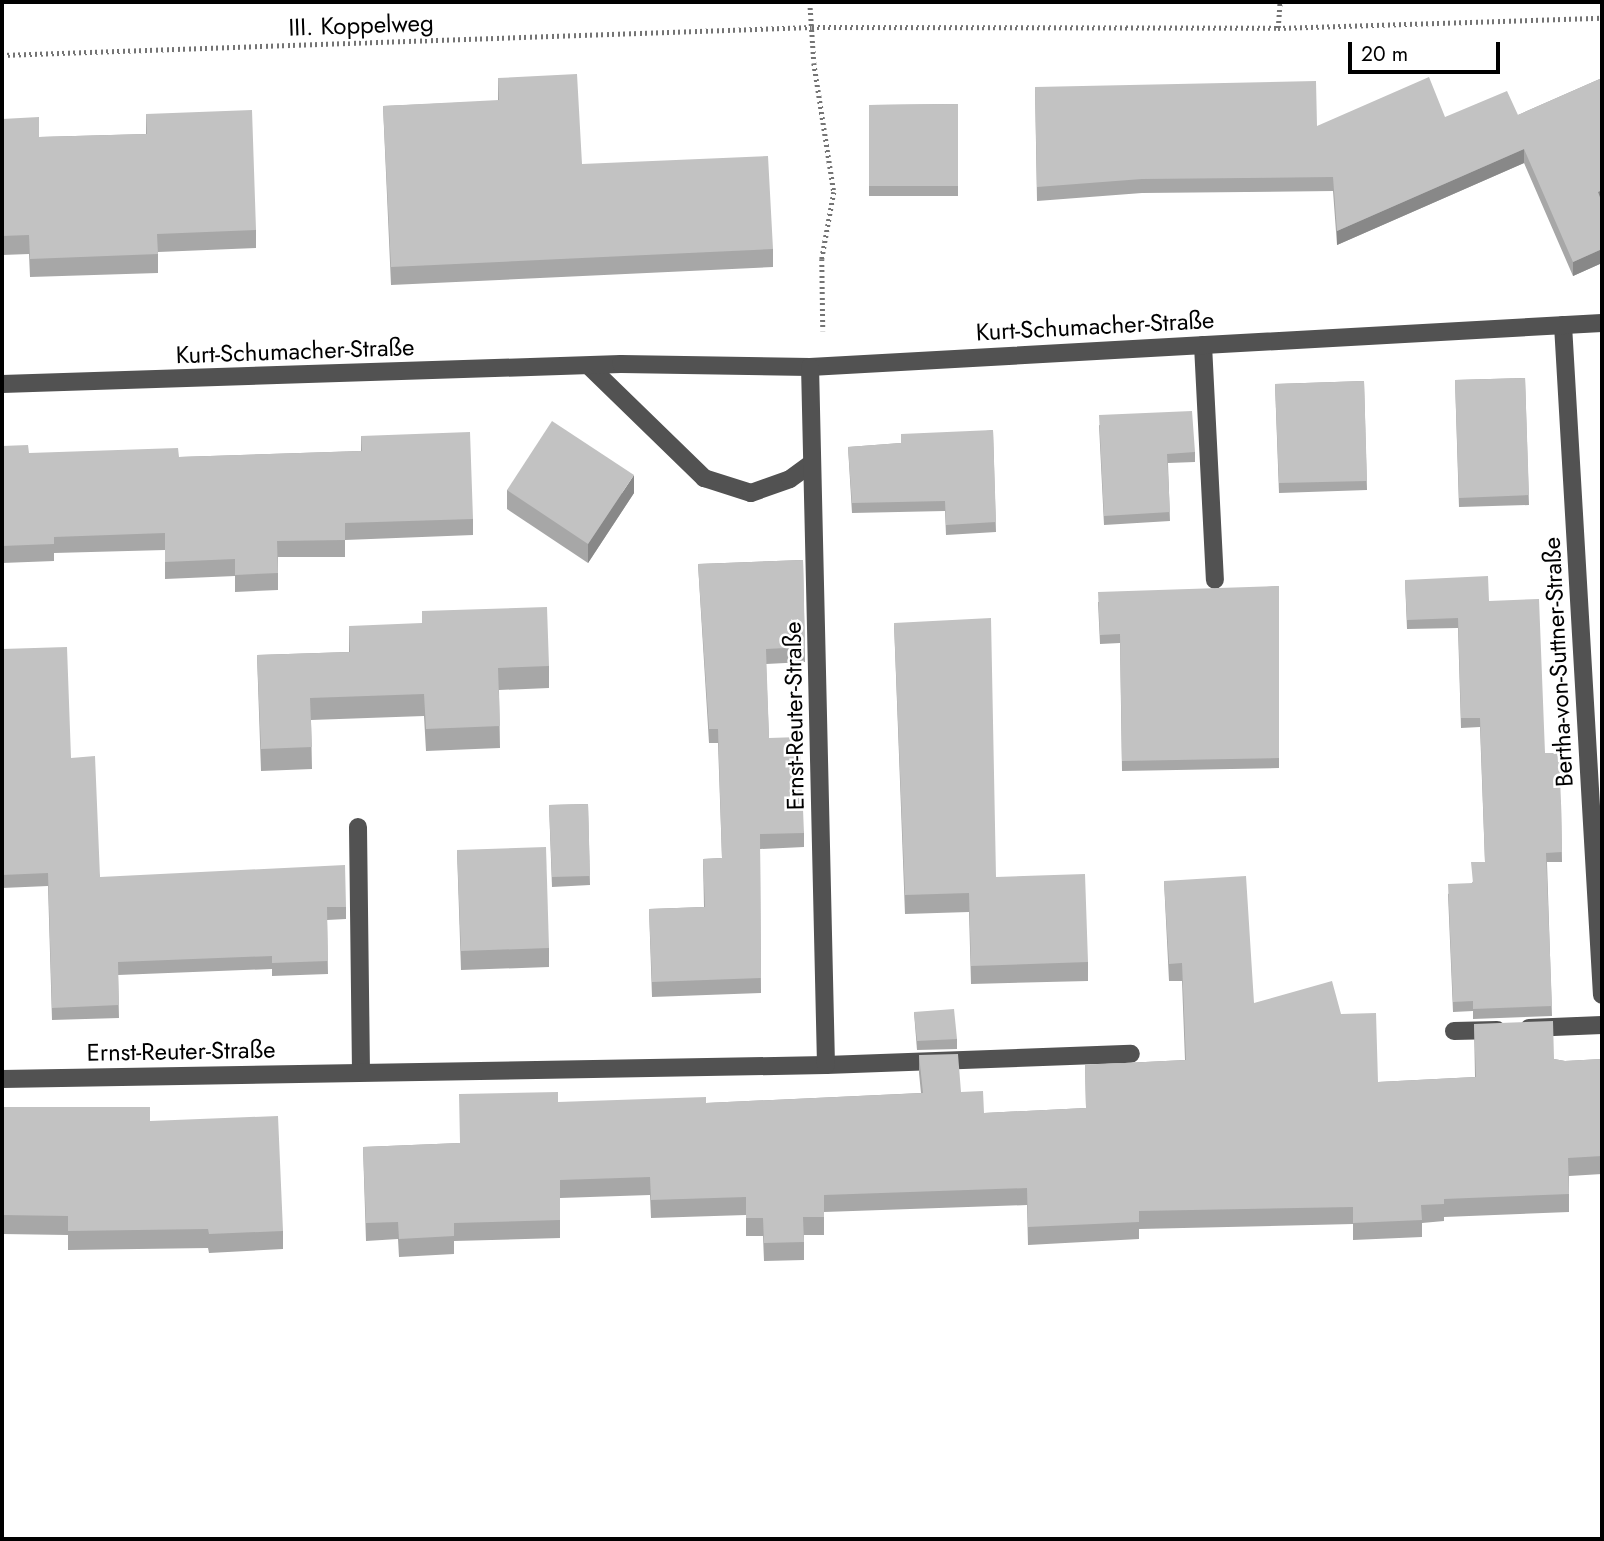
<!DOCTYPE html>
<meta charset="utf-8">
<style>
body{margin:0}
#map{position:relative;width:1604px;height:1541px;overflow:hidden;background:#fff;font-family:Jost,sans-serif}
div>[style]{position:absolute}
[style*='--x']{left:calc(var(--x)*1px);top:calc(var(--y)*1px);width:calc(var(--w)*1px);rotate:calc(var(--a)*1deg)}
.path>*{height:4.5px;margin-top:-2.25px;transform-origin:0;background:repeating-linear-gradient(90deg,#747474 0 2px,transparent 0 5.5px)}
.minor>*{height:18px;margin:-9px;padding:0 9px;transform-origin:9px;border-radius:9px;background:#525252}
.wall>*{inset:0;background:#a7a7a7}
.shaded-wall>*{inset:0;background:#888}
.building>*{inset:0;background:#c2c2c2}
span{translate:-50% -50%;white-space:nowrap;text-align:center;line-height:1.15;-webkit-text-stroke:5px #fff;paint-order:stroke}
.street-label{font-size:24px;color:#000}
.frame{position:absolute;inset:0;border:4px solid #000;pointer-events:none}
.scale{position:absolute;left:1348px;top:42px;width:152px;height:32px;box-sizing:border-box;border:4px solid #000;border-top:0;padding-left:9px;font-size:21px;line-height:24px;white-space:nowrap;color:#000;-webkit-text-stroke:5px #fff;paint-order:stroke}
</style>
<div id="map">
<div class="path">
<div style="--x:810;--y:2;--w:61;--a:86.2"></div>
<div style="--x:814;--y:63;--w:131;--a:81.2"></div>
<div style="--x:834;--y:192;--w:68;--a:100.2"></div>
<div style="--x:822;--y:259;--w:72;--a:89.2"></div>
<div style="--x:1278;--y:28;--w:26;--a:-86"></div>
<div style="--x:2;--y:55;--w:810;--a:-1.98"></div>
<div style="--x:812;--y:27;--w:466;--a:0.1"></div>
<div style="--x:1278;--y:28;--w:324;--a:-1.8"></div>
</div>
<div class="minor">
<div style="--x:1563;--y:325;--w:671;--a:86.67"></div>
<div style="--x:1203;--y:345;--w:235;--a:87.1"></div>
<div style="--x:589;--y:366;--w:161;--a:44.2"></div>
<div style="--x:704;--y:478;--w:49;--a:17.7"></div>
<div style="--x:751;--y:493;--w:41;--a:-19.7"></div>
<div style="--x:790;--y:479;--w:27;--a:-36"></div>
<div style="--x:2;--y:384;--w:619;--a:-1.85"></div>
<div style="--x:621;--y:364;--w:189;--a:0.9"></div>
<div style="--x:810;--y:367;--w:793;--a:-3.18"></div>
<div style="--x:358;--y:827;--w:245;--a:89.3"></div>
<div style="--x:1529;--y:1028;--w:73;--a:-2.4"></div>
<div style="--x:1454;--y:1031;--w:43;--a:-1.3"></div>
<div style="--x:826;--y:1065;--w:305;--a:-2.1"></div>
<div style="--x:2;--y:1079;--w:824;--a:-0.97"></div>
<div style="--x:826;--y:1065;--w:698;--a:-91.31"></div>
</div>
<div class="wall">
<div style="clip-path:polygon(498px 78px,582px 164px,773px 249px,773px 267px,391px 285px,383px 106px,498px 101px)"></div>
<div style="clip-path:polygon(1602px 78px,1602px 263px,1573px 276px,1524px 163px,1337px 245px,1333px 191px,1142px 193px,1037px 201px,1035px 87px,1317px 126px,1445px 117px,1518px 115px)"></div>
<div style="clip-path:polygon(958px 104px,958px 196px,869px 196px,869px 105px)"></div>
<div style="clip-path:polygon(146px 114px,256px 230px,256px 248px,158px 252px,158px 273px,30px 277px,29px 254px,2px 255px,2px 119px,39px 137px,146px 134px)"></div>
<div style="clip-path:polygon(1525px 378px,1529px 505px,1459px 507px,1455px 380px)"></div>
<div style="clip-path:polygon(1364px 381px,1367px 490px,1279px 493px,1275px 384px)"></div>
<div style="clip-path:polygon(1099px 425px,1195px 452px,1195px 462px,1168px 463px,1170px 521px,1104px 525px)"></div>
<div style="clip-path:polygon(993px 430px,996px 532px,946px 535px,945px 511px,852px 513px,848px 447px,901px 443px)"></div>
<div style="clip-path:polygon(361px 436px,473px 519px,473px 535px,345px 540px,345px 557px,278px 557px,278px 590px,235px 592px,235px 576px,165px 579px,165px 550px,54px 553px,54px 561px,2px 563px,2px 446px,29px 453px,179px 457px,361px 451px)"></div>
<div style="clip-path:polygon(507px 490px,634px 493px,588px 563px,507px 509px)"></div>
<div style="clip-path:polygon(803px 560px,805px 662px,766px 664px,769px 738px,804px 833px,804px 847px,760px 849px,761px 993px,652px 997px,649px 909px,704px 907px,703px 859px,722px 858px,718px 743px,709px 743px,698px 564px)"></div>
<div style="clip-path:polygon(1405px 580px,1489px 601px,1545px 753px,1561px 802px,1562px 862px,1547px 862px,1552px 1016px,1473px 1019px,1473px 1011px,1453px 1012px,1448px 894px,1472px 883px,1485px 862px,1480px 727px,1461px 728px,1458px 628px,1407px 629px)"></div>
<div style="clip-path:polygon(1279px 586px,1279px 768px,1122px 771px,1120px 643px,1100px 644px,1098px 602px)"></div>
<div style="clip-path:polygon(894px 623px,996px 877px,1088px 962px,1088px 981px,971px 984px,969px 912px,905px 914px)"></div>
<div style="clip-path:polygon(349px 626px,549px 666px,549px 688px,499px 690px,500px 748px,426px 751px,424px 716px,311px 720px,312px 769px,261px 771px,257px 655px,349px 652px)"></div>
<div style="clip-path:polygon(2px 649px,71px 758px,100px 877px,346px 907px,346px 919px,327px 920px,328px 974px,272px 976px,272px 969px,118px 975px,119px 1018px,52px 1020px,48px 886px,2px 888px)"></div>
<div style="clip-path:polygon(588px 804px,590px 885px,552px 887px,549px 805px)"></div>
<div style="clip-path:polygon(457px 850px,549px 948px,549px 967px,461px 970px)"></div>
<div style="clip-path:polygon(1164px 881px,1254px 1003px,1341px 1014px,1378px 1082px,1475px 1077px,1474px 1024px,1554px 1059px,1565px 1061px,1602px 1059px,1602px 1174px,1569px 1176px,1569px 1212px,1444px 1217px,1444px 1221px,1422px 1223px,1422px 1237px,1353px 1240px,1353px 1224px,1139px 1229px,1139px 1239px,1028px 1245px,1027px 1205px,824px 1212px,824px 1235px,804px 1235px,804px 1260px,764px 1261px,763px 1236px,746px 1236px,746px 1215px,651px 1218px,650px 1195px,560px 1198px,560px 1238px,454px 1241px,454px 1254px,399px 1257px,398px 1239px,366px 1241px,363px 1147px,460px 1143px,558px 1102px,706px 1103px,921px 1093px,919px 1073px,919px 1055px,961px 1092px,984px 1113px,1086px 1108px,1085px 1065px,1185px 1060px,1182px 981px,1169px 981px)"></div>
<div style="clip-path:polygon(914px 1012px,957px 1039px,957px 1049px,917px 1050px)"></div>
<div style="clip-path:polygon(2px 1107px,150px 1121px,283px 1231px,283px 1249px,209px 1253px,208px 1248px,68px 1250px,68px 1235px,2px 1234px)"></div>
</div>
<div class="shaded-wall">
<div style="clip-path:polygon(1524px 149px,1524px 163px,1337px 245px,1337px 231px)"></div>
<div style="clip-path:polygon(1602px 190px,1602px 204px,1598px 192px)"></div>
<div style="clip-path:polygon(1602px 249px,1602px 263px,1573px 276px,1573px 262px)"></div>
<div style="clip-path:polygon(634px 475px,634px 493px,588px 563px,588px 544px)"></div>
</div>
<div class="building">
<div style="clip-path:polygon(577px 74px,582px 164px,768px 156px,773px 249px,391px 267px,383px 106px,499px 100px,498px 78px)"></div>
<div style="clip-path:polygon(1429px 77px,1445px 117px,1507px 91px,1518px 115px,1602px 78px,1602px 190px,1598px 192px,1602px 203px,1602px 249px,1573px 262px,1524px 149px,1337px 231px,1333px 177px,1142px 179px,1037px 187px,1035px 87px,1316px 81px,1317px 126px)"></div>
<div style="clip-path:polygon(958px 104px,958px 186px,869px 186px,869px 105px)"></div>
<div style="clip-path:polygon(252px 110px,256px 230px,157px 234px,158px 254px,30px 259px,29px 235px,2px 236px,2px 119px,39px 117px,39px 137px,147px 134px,146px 114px)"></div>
<div style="clip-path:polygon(1525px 378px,1529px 495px,1459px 498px,1455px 380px)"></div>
<div style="clip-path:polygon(1364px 381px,1367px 481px,1279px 483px,1275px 384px)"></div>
<div style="clip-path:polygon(1192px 411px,1195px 452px,1167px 454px,1170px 512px,1104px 516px,1099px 415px)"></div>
<div style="clip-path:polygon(552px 421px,634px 475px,588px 544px,507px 490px)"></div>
<div style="clip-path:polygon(993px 430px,996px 522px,946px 525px,945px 501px,852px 503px,848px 447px,901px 443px,901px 434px)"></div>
<div style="clip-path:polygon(470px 432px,473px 519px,345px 523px,345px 540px,277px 541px,278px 573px,235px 575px,235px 559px,165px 562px,165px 533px,54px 537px,54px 544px,2px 546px,2px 446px,28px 445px,29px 453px,178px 448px,179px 457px,362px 451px,361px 436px)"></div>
<div style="clip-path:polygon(803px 560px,805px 647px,766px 649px,769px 738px,800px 737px,804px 833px,760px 834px,761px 978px,652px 982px,649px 909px,705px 907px,703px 859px,722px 858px,718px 729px,709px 729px,698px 564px)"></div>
<div style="clip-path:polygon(1488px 576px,1489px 601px,1539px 599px,1545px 753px,1559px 753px,1561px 802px,1562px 852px,1546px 853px,1552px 1006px,1473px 1009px,1473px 1001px,1453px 1002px,1448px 884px,1473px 883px,1471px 862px,1485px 862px,1480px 718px,1461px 718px,1458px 618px,1407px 620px,1405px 580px)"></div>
<div style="clip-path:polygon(1279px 586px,1279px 758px,1122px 761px,1120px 634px,1100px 635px,1098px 592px)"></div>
<div style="clip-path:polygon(547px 607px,549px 666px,498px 668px,500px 726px,426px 729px,424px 694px,310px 698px,312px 747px,261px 749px,257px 655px,350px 652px,349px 626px,422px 623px,422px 611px)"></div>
<div style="clip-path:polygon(991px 618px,996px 877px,1085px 874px,1088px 962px,971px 966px,969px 893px,905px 895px,894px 623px)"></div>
<div style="clip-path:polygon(67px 647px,71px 758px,95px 756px,100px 877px,345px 865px,346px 907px,327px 907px,328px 961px,272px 963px,272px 956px,118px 962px,119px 1005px,52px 1008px,48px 873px,2px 875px,2px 649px)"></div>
<div style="clip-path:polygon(588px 804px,590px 876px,552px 877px,549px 805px)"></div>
<div style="clip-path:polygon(546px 847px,549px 948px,461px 951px,457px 850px)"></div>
<div style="clip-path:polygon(1246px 876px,1254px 1003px,1332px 981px,1341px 1014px,1376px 1013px,1378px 1082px,1476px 1077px,1474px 1024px,1553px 1021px,1554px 1059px,1565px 1061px,1602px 1059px,1602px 1156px,1568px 1158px,1569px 1194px,1444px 1199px,1444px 1204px,1421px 1205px,1422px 1220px,1353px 1223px,1353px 1207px,1139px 1211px,1139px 1222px,1028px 1227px,1027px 1188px,824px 1195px,824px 1217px,803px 1217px,804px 1242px,764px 1243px,763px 1218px,746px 1218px,746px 1197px,651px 1200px,650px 1177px,560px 1180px,560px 1220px,454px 1223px,454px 1236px,399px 1239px,398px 1222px,366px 1223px,363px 1147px,460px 1143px,459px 1094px,558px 1092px,558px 1102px,706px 1097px,706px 1103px,923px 1093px,919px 1055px,958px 1054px,961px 1092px,983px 1091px,984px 1113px,1086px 1108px,1085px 1065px,1186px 1060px,1182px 963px,1169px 964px,1164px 881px)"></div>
<div style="clip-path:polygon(954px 1009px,957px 1039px,917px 1041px,914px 1012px)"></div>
<div style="clip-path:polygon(2px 1107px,150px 1107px,150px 1121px,278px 1116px,283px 1231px,209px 1234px,208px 1229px,68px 1231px,68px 1216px,2px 1215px)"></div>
</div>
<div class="street-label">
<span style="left:361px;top:25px;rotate:-2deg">III. Koppelweg</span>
<span style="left:1095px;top:326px;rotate:-3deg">Kurt-Schumacher-Straße</span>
<span style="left:295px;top:351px;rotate:-2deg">Kurt-Schumacher-Straße</span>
<span style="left:1558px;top:662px;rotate:-93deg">Bertha-von-Suttner-Straße</span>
<span style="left:794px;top:716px;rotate:-91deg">Ernst-Reuter-Straße</span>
<span style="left:181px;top:1051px;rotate:-1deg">Ernst-Reuter-Straße</span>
</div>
<div class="frame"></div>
<div class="scale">20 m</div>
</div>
